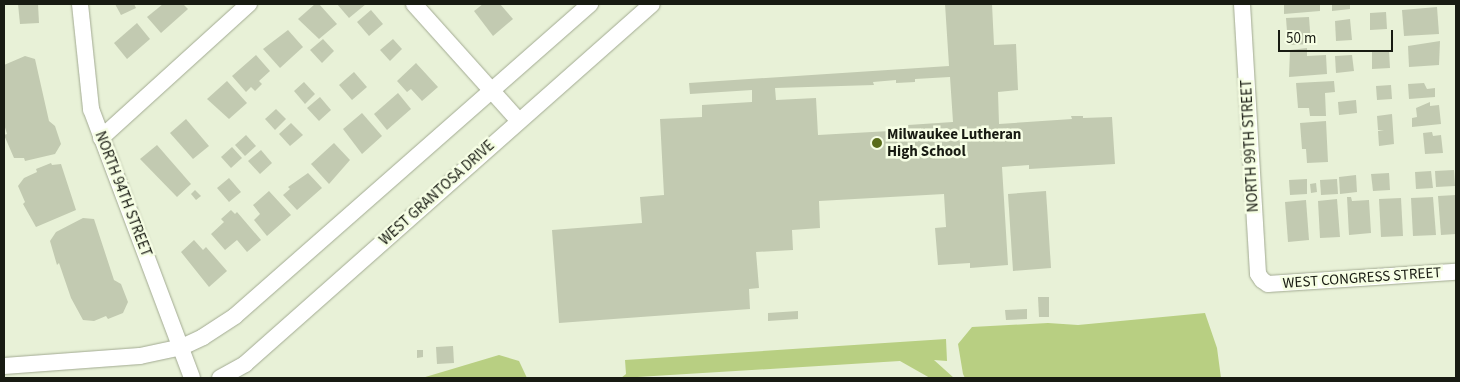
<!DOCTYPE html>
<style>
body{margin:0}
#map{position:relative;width:1460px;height:382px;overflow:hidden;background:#e8f1d7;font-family:"Source Sans 3",sans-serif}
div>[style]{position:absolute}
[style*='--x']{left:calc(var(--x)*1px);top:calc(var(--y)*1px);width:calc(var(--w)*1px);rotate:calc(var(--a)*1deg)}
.green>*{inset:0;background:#b8cf82}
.building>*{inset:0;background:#c2cab1}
.roads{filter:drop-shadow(0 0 1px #a2aa92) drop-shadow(0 0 1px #a2aa92)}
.minor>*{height:16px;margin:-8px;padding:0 8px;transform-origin:8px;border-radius:8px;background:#fff}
.dots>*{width:14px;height:14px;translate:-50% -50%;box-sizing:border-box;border:2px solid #f6fee4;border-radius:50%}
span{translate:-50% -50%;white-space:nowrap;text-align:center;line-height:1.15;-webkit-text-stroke:5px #f6fee4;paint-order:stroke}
.poi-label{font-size:15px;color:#181b12;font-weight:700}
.left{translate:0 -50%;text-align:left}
.street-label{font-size:15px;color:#181b12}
.frame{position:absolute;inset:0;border:5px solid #181b12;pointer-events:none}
.scale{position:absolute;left:1278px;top:30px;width:115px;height:22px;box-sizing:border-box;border:2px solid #181b12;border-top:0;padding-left:6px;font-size:15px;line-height:18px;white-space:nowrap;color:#181b12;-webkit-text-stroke:4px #f6fee4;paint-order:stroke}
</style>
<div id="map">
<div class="green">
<div style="clip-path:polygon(1205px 313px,1217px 348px,1221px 378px,965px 378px,963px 374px,958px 344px,972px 327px,1048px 323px,1078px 325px)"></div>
<div style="clip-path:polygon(946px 339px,947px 361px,934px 360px,954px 378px,930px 378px,900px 361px,621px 378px,626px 374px,625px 360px)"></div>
<div style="clip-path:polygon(499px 355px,519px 361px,527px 378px,422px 378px)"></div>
</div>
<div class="building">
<div style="clip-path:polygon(18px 4px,38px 4px,39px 23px,20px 24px)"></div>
<div style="clip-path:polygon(115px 4px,134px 4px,136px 8px,121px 15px)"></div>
<div style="clip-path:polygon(163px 4px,183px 4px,188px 9px,161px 33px,147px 17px)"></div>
<div style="clip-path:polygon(315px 4px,319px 4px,337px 24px,319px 39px,298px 19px)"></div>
<div style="clip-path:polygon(337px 4px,366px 4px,349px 18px)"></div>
<div style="clip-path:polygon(483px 4px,500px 4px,513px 19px,493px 36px,474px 11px)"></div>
<div style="clip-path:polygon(evenodd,945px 4px,992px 4px,994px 45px,1016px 44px,1018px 90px,998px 92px,999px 124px,1072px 119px,1071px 116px,1083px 116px,1083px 118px,1112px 117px,1115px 164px,1029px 169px,1029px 165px,1002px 167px,1008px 265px,970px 268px,970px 263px,938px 265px,935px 228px,946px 227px,944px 194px,819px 201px,820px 228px,792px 230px,793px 250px,756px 252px,759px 288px,749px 289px,750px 309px,559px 323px,552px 230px,642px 223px,640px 197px,664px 195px,660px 119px,702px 117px,702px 105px,752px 102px,752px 90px,690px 94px,689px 83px,949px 66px,945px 4px,950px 77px,953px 122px,908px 125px,908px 130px,818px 135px,816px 98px,776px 100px,775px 88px,874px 85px,873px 82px,896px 80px,896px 83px,915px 82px,915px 79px,950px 77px)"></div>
<div style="clip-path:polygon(1284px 4px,1320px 4px,1320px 11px,1284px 14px)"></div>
<div style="clip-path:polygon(1332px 4px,1350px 4px,1350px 9px,1332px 11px)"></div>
<div style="clip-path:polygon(1437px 7px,1439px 34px,1404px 36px,1402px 10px)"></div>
<div style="clip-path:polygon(371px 10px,383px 24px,369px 36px,357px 22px)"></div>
<div style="clip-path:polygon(1386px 12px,1387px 29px,1370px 30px,1370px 13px)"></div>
<div style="clip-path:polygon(1309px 17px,1311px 44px,1288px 45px,1286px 18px)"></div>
<div style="clip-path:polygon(1350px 19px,1352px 40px,1336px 41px,1335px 21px)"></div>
<div style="clip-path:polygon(137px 23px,150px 39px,127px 59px,114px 43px)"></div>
<div style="clip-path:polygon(288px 30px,303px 47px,280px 68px,263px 49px)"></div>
<div style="clip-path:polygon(323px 39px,334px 51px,322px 63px,310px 50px)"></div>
<div style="clip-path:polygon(393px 39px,402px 49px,390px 61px,380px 50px)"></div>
<div style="clip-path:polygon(1440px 41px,1439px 65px,1409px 67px,1408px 46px)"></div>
<div style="clip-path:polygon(1307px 48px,1307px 56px,1326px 55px,1327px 74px,1289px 77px,1290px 50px)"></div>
<div style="clip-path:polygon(1389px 51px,1390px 68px,1372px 69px,1372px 52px)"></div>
<div style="clip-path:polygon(256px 55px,270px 71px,259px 81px,262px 84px,255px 91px,251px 87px,246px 92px,232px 76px)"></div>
<div style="clip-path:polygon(1352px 55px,1354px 71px,1336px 73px,1335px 56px)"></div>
<div style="clip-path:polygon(25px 56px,35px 59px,49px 121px,55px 126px,61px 144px,55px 154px,25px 161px,24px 158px,14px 158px,4px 135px,7px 134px,4px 124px,4px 65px)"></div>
<div style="clip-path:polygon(416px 63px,438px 87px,422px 101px,411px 89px,407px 92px,397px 81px)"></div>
<div style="clip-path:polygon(354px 72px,367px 87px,352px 100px,339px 85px)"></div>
<div style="clip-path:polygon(227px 81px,247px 103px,229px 119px,207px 99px)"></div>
<div style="clip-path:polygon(1334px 81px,1335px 92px,1325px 93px,1326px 116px,1310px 116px,1309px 108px,1298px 108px,1296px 83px)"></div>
<div style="clip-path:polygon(304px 82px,315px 94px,305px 104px,294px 91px)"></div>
<div style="clip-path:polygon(1424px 83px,1427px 89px,1435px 88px,1435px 97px,1409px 99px,1408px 84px)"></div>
<div style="clip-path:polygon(1391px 85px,1392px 99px,1377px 100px,1376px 86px)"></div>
<div style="clip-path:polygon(398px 93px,411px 109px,387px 130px,374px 114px)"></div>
<div style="clip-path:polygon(320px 97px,331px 110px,319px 121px,307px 108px)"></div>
<div style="clip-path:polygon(1356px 100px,1357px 113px,1339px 115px,1338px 102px)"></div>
<div style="clip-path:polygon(1430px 102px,1430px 106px,1439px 105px,1441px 124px,1412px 127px,1412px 118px,1417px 117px,1416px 108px)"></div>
<div style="clip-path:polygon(276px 109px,286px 119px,275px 130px,265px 119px)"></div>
<div style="clip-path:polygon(362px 113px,382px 136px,362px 154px,343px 129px)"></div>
<div style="clip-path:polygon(1392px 114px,1394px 144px,1379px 146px,1378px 131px,1384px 130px,1378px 130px,1377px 116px)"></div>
<div style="clip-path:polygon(186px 119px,209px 146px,193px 159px,170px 133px)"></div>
<div style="clip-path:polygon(1326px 121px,1328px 162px,1307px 163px,1306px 149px,1302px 149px,1300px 123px)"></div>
<div style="clip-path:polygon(291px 123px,303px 135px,290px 146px,279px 134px)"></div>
<div style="clip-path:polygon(1432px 132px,1433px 136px,1441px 135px,1443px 153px,1425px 154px,1423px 133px)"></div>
<div style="clip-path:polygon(246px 135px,256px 146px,245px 156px,235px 145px)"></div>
<div style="clip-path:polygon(334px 143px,350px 160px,329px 184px,311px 164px)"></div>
<div style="clip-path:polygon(157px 145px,191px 184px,177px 197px,140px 159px)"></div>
<div style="clip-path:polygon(232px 147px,242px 158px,231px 168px,221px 157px)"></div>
<div style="clip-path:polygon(261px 150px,272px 163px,260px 174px,248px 161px)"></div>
<div style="clip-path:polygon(51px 163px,52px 165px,61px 164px,76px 210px,36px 227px,23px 204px,25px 202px,18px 186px,24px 178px,37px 172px,36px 169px)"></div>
<div style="clip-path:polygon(1454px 170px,1455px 186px,1436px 187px,1435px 171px)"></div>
<div style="clip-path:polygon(1431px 171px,1433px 188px,1416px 189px,1415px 172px)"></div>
<div style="clip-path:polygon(308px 173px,322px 188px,297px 210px,283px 195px,290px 189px,288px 187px)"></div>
<div style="clip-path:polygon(1389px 173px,1390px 190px,1373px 191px,1371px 174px)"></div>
<div style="clip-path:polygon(1356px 175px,1357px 192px,1340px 194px,1339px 177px)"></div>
<div style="clip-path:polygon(229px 178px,241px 192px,229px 202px,217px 188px)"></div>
<div style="clip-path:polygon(1307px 179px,1307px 194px,1290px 195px,1289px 180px)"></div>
<div style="clip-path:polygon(1337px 179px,1338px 194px,1321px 195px,1320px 180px)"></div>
<div style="clip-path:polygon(1316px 183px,1317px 192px,1311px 193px,1310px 184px)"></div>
<div style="clip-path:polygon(195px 190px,201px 196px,196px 200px,191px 194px)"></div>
<div style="clip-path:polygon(269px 191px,291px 215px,267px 236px,254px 220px,260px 214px,253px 205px)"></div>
<div style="clip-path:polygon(1046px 191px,1051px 268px,1013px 271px,1008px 194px)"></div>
<div style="clip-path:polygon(1456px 195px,1456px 234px,1441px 235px,1438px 196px)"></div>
<div style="clip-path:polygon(1347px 197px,1351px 197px,1352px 201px,1369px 200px,1371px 233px,1349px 235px)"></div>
<div style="clip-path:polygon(1433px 197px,1436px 235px,1413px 236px,1411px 198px)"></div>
<div style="clip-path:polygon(1401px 198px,1403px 236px,1381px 237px,1379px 199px)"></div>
<div style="clip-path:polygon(1337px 199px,1340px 237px,1320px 238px,1318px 201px)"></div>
<div style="clip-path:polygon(1306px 200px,1309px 240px,1288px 242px,1285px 202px)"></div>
<div style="clip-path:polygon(231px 210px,235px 214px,237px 212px,261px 240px,247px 252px,237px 240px,225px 250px,211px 234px,224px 222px,221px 219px)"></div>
<div style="clip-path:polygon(83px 218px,94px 219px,114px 280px,121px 284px,128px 302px,123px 313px,108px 319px,106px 316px,94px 321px,83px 320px,71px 298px,59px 263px,57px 265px,50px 241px,56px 232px)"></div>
<div style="clip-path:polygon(194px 240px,203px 250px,206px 247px,227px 271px,209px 287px,181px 252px)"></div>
<div style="clip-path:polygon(1038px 297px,1049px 297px,1049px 317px,1039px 317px)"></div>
<div style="clip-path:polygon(1027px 309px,1027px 319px,1006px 320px,1005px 310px)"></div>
<div style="clip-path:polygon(798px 311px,798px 319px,768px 321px,768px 313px)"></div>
<div style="clip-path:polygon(453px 346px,454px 363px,437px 364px,436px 347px)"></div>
<div style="clip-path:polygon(417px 350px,423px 350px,423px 357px,417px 358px)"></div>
</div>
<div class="roads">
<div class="minor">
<div style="--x:80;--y:4;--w:106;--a:84"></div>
<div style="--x:91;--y:109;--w:287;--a:69.4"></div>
<div style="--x:414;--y:4;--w:157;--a:48.1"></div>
<div style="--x:1242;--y:4;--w:270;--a:86.6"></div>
<div style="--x:1258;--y:274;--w:7;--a:56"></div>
<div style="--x:1262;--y:280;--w:7;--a:34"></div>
<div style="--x:1268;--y:284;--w:188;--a:-3.7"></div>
<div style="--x:101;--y:138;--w:200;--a:-42.2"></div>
<div style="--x:4;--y:366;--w:136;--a:-4.2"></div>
<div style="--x:140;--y:356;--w:43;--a:-12.1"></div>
<div style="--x:182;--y:347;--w:23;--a:-25"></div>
<div style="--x:203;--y:337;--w:38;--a:-33"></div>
<div style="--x:235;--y:316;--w:473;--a:-41.3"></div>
<div style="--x:220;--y:378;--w:29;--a:-29"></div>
<div style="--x:245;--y:364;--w:543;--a:-41.49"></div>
</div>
</div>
<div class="dots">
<div style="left:877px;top:143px;background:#596c1a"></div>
</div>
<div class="poi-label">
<span class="left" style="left:887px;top:143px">Milwaukee Lutheran<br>High School</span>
</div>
<div class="street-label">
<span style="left:1250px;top:146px;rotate:-93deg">NORTH 99TH STREET</span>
<span style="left:437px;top:193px;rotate:-42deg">WEST GRANTOSA DRIVE</span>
<span style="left:123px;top:194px;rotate:69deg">NORTH 94TH STREET</span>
<span style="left:1362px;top:278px;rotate:-4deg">WEST CONGRESS STREET</span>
</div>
<div class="frame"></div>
<div class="scale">50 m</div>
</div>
